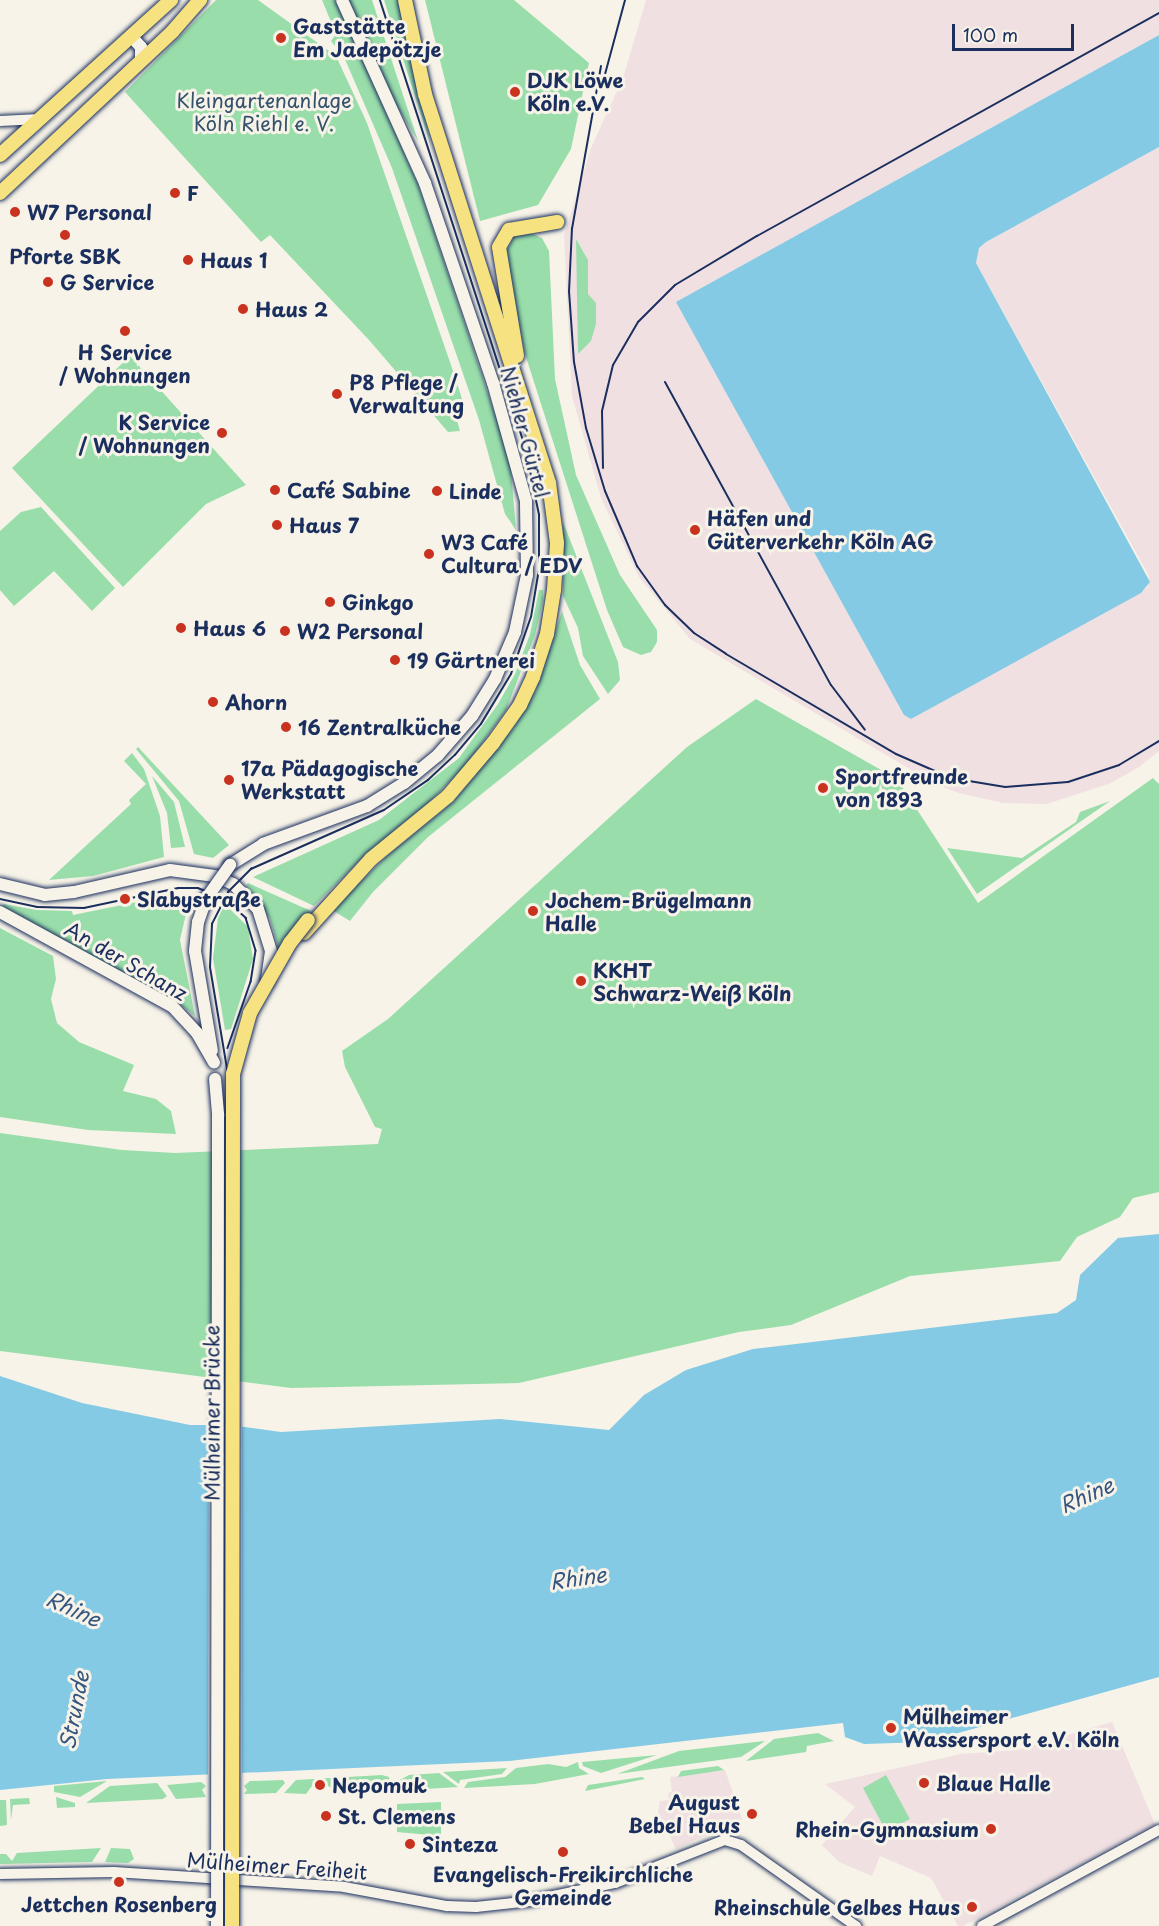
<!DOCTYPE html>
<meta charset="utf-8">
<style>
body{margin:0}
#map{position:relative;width:1159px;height:1926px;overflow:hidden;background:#f7f3e8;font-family:"Playpen Sans",sans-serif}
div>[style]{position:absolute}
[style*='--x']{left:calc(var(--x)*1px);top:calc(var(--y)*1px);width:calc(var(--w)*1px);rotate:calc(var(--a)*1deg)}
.built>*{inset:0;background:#f0e0e2}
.green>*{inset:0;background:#99deaa}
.water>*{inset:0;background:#84cae5}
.pier>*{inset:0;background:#f7f3e8}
.roads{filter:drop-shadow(0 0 2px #1b2f5e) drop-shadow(0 0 2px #1b2f5e)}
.tertiary>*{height:10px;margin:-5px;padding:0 5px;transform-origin:5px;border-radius:5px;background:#f7f3e8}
.secondary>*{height:12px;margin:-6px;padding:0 6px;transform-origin:6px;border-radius:6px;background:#f7f3e8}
.primary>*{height:14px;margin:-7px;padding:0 7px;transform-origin:7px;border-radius:7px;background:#f7e281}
.tram>*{height:1.5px;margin:-0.75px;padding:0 0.75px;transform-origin:0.75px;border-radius:0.75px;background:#1b2f5e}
.rail>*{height:2px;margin:-1px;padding:0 1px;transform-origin:1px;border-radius:1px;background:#1b2f5e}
.bridges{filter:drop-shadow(0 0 2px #1b2f5e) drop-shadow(0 0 2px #1b2f5e)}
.secondary-bridge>*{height:12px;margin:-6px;padding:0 6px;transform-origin:6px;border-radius:6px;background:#f7f3e8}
.primary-bridge>*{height:14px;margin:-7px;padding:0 7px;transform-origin:7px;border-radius:7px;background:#f7e281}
.dots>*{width:16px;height:16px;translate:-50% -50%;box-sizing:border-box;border:3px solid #f7f3e8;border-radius:50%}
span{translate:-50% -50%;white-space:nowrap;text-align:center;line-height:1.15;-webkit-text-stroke:6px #f7f3e8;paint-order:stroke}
.poi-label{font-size:20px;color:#1b2f5e;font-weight:700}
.left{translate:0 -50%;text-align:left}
.right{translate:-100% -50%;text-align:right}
.park-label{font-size:20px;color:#34526d}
.street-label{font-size:20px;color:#1b2f5e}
.water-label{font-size:21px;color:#355680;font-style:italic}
.scale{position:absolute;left:952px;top:24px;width:122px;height:27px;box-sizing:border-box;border:3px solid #1b2f5e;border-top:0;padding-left:8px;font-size:18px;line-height:21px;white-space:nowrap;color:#1b2f5e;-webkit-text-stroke:4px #f7f3e8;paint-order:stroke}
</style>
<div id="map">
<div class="built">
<div style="clip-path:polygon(646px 0,1159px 0,1159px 35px,677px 302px,904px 715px,911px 719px,1148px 587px,1149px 576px,976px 263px,979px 248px,986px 242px,1159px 147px,1159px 751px,1139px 767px,1111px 783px,1047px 804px,1003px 803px,959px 793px,935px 784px,690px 639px,639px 577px,601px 498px,572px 396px,564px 236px,591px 148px,623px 78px)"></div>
<div style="clip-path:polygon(1112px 1722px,1155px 1824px,963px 1926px,958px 1926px,931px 1878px,880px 1856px,872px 1876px,839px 1862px,822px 1845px,855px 1807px,825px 1784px,961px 1754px,1017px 1750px)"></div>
<div style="clip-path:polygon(725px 1770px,742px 1819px,676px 1849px,658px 1812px,660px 1801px,669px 1800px,668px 1793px,672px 1792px,670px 1777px)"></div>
</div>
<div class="green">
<div style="clip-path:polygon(216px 0,258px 0,336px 56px,367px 123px,451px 365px,465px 408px,455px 413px,460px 431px,448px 432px,369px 340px,270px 235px,261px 242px,125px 92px)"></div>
<div style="clip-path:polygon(322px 0,336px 0,418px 184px,510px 459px,516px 530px,505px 514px,479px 420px,392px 168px,344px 57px,331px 41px,336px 34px)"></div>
<div style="clip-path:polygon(347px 0,372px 0,418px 141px,393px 100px)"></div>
<div style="clip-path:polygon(384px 0,400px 0,431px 146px)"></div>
<div style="clip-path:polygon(425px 0,514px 0,589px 63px,571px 149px,538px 205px,480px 221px)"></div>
<div style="clip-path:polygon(529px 232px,542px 238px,549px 251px,555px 379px,576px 475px,620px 575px,657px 630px,657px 642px,651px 652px,641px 655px,623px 647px,607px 610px,525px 354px,505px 254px,515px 235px)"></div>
<div style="clip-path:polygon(576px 239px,588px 260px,588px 294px,596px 303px,596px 324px,591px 341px,578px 354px)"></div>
<div style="clip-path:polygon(130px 356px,246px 485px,206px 504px,123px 587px,12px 468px)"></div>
<div style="clip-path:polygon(41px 507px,115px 588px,92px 611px,54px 571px,14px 606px,0 590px,0 531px,21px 512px)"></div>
<div style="clip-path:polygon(563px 522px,618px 662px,620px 680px,608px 694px,583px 656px,578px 628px,563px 596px)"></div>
<div style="clip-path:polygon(539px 590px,543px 590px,543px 600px,535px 635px,506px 710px,467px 764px,427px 804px,362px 858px,314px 906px,253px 877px,379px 820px,459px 758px,498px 704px,515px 674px,530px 634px)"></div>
<div style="clip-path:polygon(562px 611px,580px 665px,600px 699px,428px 837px,373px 892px,350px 921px,332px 910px,387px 856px,453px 802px,514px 727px,536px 690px)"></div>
<div style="clip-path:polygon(756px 699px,897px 779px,978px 903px,1153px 778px,1159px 784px,1159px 1192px,1133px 1198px,1120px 1217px,1077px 1237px,1060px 1261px,910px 1276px,791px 1325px,739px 1332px,519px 1383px,291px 1388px,0 1351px,0 1133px,122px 1150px,175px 1153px,378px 1144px,382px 1129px,375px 1127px,345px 1067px,342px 1051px,388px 1019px,687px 747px)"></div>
<div style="clip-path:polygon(138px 747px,229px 845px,213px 858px,194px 854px,179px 801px,136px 749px)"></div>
<div style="clip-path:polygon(132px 753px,144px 769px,160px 816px,164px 857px,93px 876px,49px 880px,131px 804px,129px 800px,146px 784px,124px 761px)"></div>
<div style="clip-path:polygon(152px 776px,174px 802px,185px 847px,171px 848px,167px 813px)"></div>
<div style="clip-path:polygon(1110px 801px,977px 894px,947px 848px,1022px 858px,1076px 822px,1080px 812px)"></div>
<div style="clip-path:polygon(248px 883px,311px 911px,280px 953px,270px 919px,246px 886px)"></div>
<div style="clip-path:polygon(171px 895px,188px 905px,180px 940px,195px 1016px,174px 1000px,1px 907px,4px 904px,37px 910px,72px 911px,73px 915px)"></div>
<div style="clip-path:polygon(225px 904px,248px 927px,253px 959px,231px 1029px,225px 1030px,213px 958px,218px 918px)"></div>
<div style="clip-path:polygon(0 928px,53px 956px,56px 979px,51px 999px,57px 1023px,79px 1042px,134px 1065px,123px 1091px,156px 1099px,171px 1111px,176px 1134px,88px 1130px,0 1117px)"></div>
<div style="clip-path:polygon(818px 1733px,834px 1741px,807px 1746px,806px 1752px,746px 1761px,774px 1739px)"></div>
<div style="clip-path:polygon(765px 1741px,741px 1757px,617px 1774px,679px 1751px)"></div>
<div style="clip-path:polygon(657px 1755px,601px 1773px,583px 1766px,582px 1762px)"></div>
<div style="clip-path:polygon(578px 1762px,579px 1768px,589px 1774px,535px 1784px,464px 1788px,468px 1782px,505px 1777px,516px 1768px,548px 1764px,566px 1767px)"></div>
<div style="clip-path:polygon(718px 1766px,724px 1770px,678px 1777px,681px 1771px)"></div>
<div style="clip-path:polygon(507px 1768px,502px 1774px,460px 1780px,459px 1784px,443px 1772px)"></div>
<div style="clip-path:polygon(439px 1773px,458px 1787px,394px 1791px,398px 1781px,409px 1775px)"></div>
<div style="clip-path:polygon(382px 1775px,389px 1777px,390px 1783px,378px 1792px,339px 1794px,323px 1782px,312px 1786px,306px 1794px,284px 1793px,296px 1780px)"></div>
<div style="clip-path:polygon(886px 1775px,910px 1819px,886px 1831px,863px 1788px)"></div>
<div style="clip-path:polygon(642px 1777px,645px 1779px,585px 1791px,588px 1785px)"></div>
<div style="clip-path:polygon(283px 1780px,285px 1783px,276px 1793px,244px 1794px,247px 1790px,244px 1786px,250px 1781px)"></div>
<div style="clip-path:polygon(107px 1781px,80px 1797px,54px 1792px,54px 1786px)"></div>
<div style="clip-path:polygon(201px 1782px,206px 1786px,202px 1790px,206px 1797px,176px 1799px,167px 1785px)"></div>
<div style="clip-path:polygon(157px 1783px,167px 1796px,163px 1799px,86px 1803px,110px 1786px)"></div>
<div style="clip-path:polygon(56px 1797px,75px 1803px,75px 1807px,57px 1808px)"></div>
<div style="clip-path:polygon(29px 1798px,30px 1804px,13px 1805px,11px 1820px,10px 1799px)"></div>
<div style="clip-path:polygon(0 1800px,6px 1800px,7px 1825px,0 1826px)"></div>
<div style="clip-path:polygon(441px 1802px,441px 1836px,397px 1832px,397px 1804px)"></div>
<div style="clip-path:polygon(101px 1848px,92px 1862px,0 1864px,0 1854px,6px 1854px,12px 1861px,17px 1853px)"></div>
<div style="clip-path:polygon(111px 1848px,130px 1849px,134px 1859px,128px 1863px,105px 1862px)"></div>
</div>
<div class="water">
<div style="clip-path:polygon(1159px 35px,1159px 147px,986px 242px,979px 248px,976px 263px,1150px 582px,1141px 593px,911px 719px,904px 715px,676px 302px)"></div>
<div style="clip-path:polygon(1159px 1234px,1159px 1677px,926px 1742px,864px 1744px,845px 1737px,843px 1723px,509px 1761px,107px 1779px,0 1790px,0 1376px,82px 1403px,190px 1425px,230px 1425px,281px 1432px,500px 1419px,609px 1430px,644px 1395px,686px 1370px,753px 1349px,1057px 1313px,1076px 1300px,1080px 1275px,1118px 1238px)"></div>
</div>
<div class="pier">
<div style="clip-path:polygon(209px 1421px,242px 1423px,242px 1778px,208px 1779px)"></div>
</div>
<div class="roads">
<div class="tertiary">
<div style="--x:0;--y:121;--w:40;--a:-2.9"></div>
<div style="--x:0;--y:1874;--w:114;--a:-1"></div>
<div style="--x:114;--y:1872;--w:230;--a:3.7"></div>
<div style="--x:344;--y:1887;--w:105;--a:10.5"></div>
<div style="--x:447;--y:1906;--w:29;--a:2"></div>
<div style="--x:476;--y:1907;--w:54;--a:-6.3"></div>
<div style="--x:530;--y:1901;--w:87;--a:-12"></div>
<div style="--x:615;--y:1883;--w:118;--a:-21.4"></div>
<div style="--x:725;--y:1840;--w:17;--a:17"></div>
<div style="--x:741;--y:1845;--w:141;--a:35.2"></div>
<div style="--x:982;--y:1926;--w:201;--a:-28.5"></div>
</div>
<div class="secondary">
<div style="--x:131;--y:36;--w:15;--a:48"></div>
<div style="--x:141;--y:47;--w:13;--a:90"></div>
<div style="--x:230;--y:865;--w:39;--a:-32"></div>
<div style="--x:263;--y:844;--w:111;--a:-20.1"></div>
<div style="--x:367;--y:806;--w:44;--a:-31.9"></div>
<div style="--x:404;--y:783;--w:44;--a:-39.5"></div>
<div style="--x:438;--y:755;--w:52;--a:-48.9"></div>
<div style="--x:472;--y:716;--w:44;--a:-58.1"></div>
<div style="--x:495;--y:679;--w:51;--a:-66.9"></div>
<div style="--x:515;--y:632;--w:58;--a:-78.1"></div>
<div style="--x:527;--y:575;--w:74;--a:-90.8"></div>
<div style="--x:526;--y:501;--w:123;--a:-105.6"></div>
<div style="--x:493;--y:383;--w:211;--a:-108.8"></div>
<div style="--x:425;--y:183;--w:201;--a:-114.4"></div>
<div style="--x:0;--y:884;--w:46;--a:13.7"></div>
<div style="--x:45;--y:895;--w:29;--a:-6"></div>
<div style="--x:74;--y:892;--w:98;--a:-12.9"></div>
<div style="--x:170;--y:870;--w:45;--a:7.6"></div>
<div style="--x:215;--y:876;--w:20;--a:24"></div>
<div style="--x:233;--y:884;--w:35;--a:45"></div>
<div style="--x:258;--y:909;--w:44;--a:72.8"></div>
<div style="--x:271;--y:951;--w:30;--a:98"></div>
<div style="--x:206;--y:899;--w:24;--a:109"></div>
<div style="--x:198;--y:922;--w:29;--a:96"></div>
<div style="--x:195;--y:951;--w:101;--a:80.4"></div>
<div style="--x:0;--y:912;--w:196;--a:28.7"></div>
<div style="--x:172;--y:1006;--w:37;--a:47"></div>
<div style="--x:197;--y:1033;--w:34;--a:60"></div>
</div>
<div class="primary">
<div style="--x:0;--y:155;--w:231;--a:-42.2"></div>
<div style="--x:0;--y:193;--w:236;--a:-43.1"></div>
<div style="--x:172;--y:32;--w:43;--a:-48.8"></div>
<div style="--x:517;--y:356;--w:110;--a:-99.4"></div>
<div style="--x:499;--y:247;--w:20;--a:-60"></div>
<div style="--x:509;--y:230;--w:49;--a:-9.5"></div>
<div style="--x:304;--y:933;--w:100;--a:-47.8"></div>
<div style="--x:371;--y:859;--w:99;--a:-39.3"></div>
<div style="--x:448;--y:796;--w:70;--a:-49.7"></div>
<div style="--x:493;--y:743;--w:47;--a:-54.6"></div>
<div style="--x:520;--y:705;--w:31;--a:-65"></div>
<div style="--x:533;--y:677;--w:45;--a:-72"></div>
<div style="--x:547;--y:634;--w:45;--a:-81"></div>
<div style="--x:554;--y:590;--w:47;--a:-86.3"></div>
<div style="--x:557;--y:543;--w:61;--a:-97.6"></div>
<div style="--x:549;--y:483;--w:408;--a:-107.7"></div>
<div style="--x:425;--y:94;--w:96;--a:-102"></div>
</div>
</div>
<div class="tram">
<div style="--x:0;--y:899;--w:38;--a:12"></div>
<div style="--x:37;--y:907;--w:47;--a:1.2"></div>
<div style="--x:84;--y:908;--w:96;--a:-12"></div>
<div style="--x:178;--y:888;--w:20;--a:0"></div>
<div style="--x:198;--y:888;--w:28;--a:21"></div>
<div style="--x:224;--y:898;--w:30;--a:42"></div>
<div style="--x:246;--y:918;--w:34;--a:73"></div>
<div style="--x:256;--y:951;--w:31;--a:99"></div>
<div style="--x:251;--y:982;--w:70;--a:109.2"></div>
<div style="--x:227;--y:1926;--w:851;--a:-89.93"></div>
<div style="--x:228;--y:1075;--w:109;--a:-99.5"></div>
<div style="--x:210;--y:967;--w:43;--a:-87.3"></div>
<div style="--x:212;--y:924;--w:36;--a:-63"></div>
<div style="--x:228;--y:892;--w:33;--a:-45"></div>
<div style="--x:251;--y:869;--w:145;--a:-23.9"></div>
<div style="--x:384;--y:810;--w:53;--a:-34.3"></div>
<div style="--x:428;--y:780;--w:37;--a:-43"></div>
<div style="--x:455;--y:755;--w:40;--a:-50"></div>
<div style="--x:481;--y:724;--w:58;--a:-59"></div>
<div style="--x:511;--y:674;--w:60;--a:-70.7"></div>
<div style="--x:531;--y:617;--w:49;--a:-80.5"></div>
<div style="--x:539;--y:569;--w:54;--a:-90"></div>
<div style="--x:539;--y:515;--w:69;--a:-101.6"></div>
<div style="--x:525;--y:447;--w:470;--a:-108"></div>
</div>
<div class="rail">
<div style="--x:601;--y:66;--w:165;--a:100.1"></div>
<div style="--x:572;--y:228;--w:63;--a:92.7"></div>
<div style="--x:569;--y:291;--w:71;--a:86"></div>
<div style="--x:574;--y:362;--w:67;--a:79.7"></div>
<div style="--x:586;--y:428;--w:66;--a:73.2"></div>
<div style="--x:605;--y:491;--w:82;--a:66.9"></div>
<div style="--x:637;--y:566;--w:48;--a:54.3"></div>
<div style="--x:665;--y:605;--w:40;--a:44"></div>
<div style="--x:694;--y:633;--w:38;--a:33"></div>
<div style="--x:726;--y:654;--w:197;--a:30.5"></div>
<div style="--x:896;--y:754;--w:60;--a:23.6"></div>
<div style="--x:951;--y:778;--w:55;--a:9.5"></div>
<div style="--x:1005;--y:787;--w:63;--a:-4.5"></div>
<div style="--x:1068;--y:782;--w:54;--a:-18.4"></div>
<div style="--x:1119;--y:765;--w:47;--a:-31"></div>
<div style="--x:604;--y:78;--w:81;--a:-74.9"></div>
<div style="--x:665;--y:382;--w:345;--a:61.3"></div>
<div style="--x:831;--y:685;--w:56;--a:52.9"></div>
<div style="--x:603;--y:468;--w:57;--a:-91"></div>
<div style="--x:602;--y:411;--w:47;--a:-76.6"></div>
<div style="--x:613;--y:365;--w:50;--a:-59.8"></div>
<div style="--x:638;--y:322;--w:52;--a:-45"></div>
<div style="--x:675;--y:285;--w:96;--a:-30.9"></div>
<div style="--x:757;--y:236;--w:460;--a:-29"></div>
</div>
<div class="bridges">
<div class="secondary-bridge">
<div style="--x:206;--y:899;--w:42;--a:-54.8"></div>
<div style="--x:215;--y:1079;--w:37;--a:85"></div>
<div style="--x:218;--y:1116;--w:810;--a:90.07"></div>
</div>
<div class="primary-bridge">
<div style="--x:232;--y:1926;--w:852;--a:-89.93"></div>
<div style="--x:233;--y:1074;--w:63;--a:-74.4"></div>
<div style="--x:250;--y:1013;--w:81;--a:-60.3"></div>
<div style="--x:290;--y:943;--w:29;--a:-52"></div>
</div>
</div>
<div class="dots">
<div style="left:281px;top:38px;background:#c8321e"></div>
<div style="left:515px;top:92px;background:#c8321e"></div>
<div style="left:175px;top:193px;background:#c8321e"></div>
<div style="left:15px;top:212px;background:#c8321e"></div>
<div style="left:65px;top:235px;background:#c8321e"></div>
<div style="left:188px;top:260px;background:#c8321e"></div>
<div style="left:48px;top:282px;background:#c8321e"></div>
<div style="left:243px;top:309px;background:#c8321e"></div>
<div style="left:125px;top:331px;background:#c8321e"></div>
<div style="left:337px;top:394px;background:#c8321e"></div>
<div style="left:222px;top:433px;background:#c8321e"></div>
<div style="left:275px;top:490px;background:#c8321e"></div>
<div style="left:437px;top:491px;background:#c8321e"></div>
<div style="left:277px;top:525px;background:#c8321e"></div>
<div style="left:695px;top:530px;background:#c8321e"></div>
<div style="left:429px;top:554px;background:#c8321e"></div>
<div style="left:330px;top:602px;background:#c8321e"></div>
<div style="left:181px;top:628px;background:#c8321e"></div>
<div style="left:285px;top:631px;background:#c8321e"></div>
<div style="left:395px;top:660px;background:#c8321e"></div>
<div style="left:213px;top:702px;background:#c8321e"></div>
<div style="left:286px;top:727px;background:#c8321e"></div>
<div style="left:229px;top:780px;background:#c8321e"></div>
<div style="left:823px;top:788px;background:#c8321e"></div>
<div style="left:125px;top:899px;background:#c8321e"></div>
<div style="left:533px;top:911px;background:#c8321e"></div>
<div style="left:581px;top:981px;background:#c8321e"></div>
<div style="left:891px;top:1728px;background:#c8321e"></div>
<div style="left:924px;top:1783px;background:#c8321e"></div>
<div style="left:320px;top:1785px;background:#c8321e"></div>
<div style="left:752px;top:1814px;background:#c8321e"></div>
<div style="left:326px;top:1816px;background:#c8321e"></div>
<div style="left:991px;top:1829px;background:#c8321e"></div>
<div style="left:410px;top:1844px;background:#c8321e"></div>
<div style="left:563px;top:1852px;background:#c8321e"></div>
<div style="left:119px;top:1882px;background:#c8321e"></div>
<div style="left:972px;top:1907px;background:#c8321e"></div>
</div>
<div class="poi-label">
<span class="left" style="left:293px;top:38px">Gaststätte<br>Em Jadepötzje</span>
<span class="left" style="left:527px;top:92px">DJK Löwe<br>Köln e.V.</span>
<span class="left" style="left:187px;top:193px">F</span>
<span class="left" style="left:27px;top:212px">W7 Personal</span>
<span style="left:65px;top:256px">Pforte SBK</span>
<span class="left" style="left:200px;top:260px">Haus 1</span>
<span class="left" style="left:60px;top:282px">G Service</span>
<span class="left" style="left:255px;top:309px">Haus 2</span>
<span style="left:125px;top:364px">H Service<br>/ Wohnungen</span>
<span class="left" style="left:349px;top:394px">P8 Pflege /<br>Verwaltung</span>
<span class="right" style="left:210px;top:434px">K Service<br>/ Wohnungen</span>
<span class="left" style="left:287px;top:490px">Café Sabine</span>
<span class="left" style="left:449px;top:491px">Linde</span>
<span class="left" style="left:707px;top:530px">Häfen und<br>Güterverkehr Köln AG</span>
<span class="left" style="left:289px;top:525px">Haus 7</span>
<span class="left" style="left:441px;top:554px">W3 Café<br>Cultura / EDV</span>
<span class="left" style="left:342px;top:602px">Ginkgo</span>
<span class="left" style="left:193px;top:628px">Haus 6</span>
<span class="left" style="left:297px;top:631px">W2 Personal</span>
<span class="left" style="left:407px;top:660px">19 Gärtnerei</span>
<span class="left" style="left:225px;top:702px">Ahorn</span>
<span class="left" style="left:298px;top:727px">16 Zentralküche</span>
<span class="left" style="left:241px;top:780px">17a Pädagogische<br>Werkstatt</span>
<span class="left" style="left:835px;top:788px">Sportfreunde<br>von 1893</span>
<span class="left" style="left:137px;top:899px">Slabystraße</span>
<span class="left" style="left:545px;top:912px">Jochem-Brügelmann<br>Halle</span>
<span class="left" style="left:593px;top:982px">KKHT<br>Schwarz-Weiß Köln</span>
<span class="left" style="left:903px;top:1728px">Mülheimer<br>Wassersport e.V. Köln</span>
<span class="left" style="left:936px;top:1783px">Blaue Halle</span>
<span class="left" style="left:332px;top:1785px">Nepomuk</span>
<span class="right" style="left:740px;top:1814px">August<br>Bebel Haus</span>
<span class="left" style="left:338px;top:1816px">St. Clemens</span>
<span class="right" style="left:979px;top:1829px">Rhein-Gymnasium</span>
<span class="left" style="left:422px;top:1844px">Sinteza</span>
<span style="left:563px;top:1886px">Evangelisch-Freikirchliche<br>Gemeinde</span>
<span style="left:119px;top:1904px">Jettchen Rosenberg</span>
<span class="right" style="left:960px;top:1907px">Rheinschule Gelbes Haus</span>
</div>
<div class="park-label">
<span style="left:264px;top:112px">Kleingartenanlage<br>Köln Riehl e. V.</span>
</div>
<div class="street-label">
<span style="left:525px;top:432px;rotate:75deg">Niehler Gürtel</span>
<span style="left:126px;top:961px;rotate:30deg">An der Schanz</span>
<span style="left:212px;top:1413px;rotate:-90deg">Mülheimer Brücke</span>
<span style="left:277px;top:1866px;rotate:4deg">Mülheimer Freiheit</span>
</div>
<div class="water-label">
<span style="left:1086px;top:1494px;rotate:-24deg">Rhine</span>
<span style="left:578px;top:1577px;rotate:-8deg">Rhine</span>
<span style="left:74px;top:1608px;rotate:24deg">Rhine</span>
<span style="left:73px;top:1710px;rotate:-79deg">Strunde</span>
</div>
<div class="scale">100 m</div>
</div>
